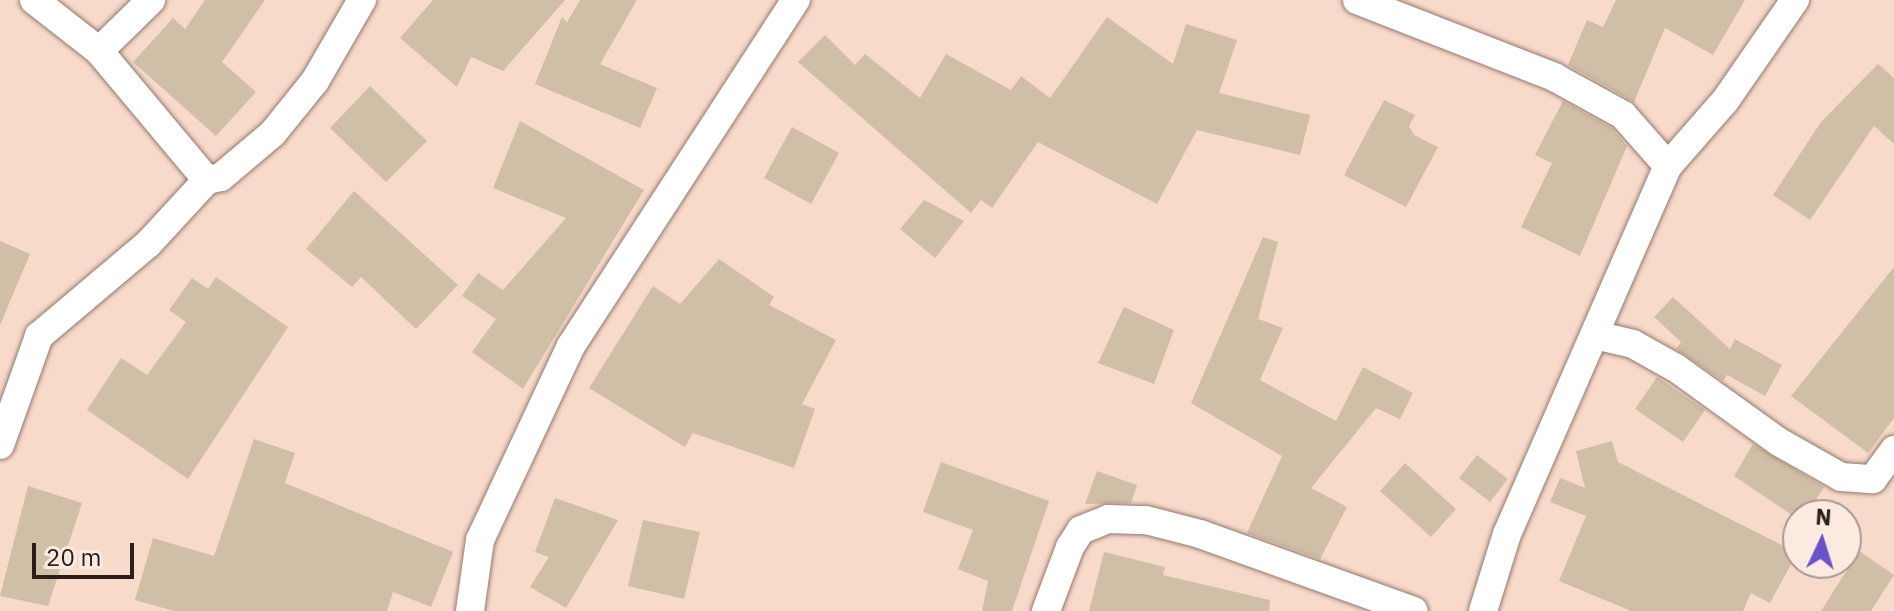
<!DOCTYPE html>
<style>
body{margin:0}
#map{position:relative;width:1894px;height:611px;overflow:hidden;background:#f8dacb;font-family:"IBM Plex Sans",sans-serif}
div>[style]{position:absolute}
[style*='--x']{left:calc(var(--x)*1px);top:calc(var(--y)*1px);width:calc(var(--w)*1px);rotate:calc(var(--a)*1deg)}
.building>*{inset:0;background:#d0bea6}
.roads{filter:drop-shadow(0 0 2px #947a6c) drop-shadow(0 0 2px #947a6c)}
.street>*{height:28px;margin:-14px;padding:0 14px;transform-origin:14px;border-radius:14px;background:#fff}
span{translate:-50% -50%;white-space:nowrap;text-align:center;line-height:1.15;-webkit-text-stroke:7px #fceae1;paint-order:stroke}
.north{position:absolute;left:1782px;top:499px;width:80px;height:80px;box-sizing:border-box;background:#fceae1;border:2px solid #a89891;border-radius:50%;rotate:4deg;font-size:22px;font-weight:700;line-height:32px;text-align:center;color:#291e19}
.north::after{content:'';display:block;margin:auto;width:28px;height:36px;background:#6853cd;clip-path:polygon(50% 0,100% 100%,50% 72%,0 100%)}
.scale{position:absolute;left:32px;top:543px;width:102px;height:36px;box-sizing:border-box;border:4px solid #291e19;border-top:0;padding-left:10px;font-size:24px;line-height:28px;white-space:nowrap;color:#291e19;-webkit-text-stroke:6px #fceae1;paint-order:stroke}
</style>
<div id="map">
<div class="building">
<div style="clip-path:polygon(205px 0,265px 0,222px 62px,256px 92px,216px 136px,133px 62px,173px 18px,185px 29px)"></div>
<div style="clip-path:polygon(433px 0,565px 0,503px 71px,471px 57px,457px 87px,400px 38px)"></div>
<div style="clip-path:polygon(580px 0,637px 0,600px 64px,657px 88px,640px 128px,535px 84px,562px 17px,567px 22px)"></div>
<div style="clip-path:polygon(1616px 0,1745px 0,1713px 55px,1665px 28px,1634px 102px,1568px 65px,1587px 20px,1603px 27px)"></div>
<div style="clip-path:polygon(1107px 17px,1173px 64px,1186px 24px,1237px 40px,1219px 93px,1310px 115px,1300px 155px,1197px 130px,1157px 204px,1038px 142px,992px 208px,981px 200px,971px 213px,798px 62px,825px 35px,855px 65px,865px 54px,920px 98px,946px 54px,1011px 90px,1021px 76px,1050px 98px)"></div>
<div style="clip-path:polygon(1878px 64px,1894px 78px,1894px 144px,1874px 126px,1810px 220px,1773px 195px,1821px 122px)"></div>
<div style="clip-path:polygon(370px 86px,427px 141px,386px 182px,330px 128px)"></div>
<div style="clip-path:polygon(1384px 100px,1415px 115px,1409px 126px,1414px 135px,1438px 147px,1406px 207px,1344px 175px)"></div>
<div style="clip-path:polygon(1563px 101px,1612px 128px,1627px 146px,1580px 256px,1521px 227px,1552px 163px,1535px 155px)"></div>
<div style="clip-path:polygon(520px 121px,644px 190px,523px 389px,472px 352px,496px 319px,462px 296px,478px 273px,503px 290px,566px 218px,493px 188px)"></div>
<div style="clip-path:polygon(792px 127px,839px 153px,811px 204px,764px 178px)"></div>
<div style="clip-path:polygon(354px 191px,458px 285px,416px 329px,361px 277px,352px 287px,306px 249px)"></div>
<div style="clip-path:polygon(924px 200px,964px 221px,935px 258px,900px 229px)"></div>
<div style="clip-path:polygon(1263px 237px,1278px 242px,1258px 319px,1283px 328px,1260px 380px,1336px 421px,1363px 367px,1413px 393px,1400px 419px,1376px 408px,1311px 488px,1347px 507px,1320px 559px,1247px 533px,1282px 456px,1191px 403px)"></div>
<div style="clip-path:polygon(0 241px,30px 254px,0 325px)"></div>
<div style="clip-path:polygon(719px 259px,774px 297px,769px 305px,836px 340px,802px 404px,815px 409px,794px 468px,693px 433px,685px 447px,589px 388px,653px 286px,680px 304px)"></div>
<div style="clip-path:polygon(1894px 267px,1894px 418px,1868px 453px,1791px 396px)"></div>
<div style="clip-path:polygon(216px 277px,288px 327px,188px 479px,87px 410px,121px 358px,147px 375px,186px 322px,169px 310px,192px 278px,208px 289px)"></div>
<div style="clip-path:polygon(1673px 297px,1730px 349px,1735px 339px,1782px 365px,1765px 396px,1727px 375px,1723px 381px,1676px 349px,1681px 342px,1654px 317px)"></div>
<div style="clip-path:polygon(1124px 307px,1174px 330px,1154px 384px,1098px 363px)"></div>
<div style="clip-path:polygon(1657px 377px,1705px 410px,1683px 442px,1635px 409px)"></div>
<div style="clip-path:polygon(254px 439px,295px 453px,285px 483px,453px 552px,431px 607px,393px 592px,387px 611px,174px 611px,135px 600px,153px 538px,214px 556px)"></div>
<div style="clip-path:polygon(1612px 441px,1618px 462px,1797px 553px,1770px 603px,1751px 593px,1743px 611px,1631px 611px,1559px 581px,1586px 516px,1550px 502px,1560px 478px,1585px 488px,1576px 451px)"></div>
<div style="clip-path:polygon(1753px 444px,1824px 487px,1806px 515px,1798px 519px,1734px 476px)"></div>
<div style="clip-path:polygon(1477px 455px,1508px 479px,1490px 502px,1459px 478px)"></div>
<div style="clip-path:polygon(941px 462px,1049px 501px,1012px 611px,982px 611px,988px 581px,958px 569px,973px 530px,923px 512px)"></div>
<div style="clip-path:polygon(1405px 463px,1456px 509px,1431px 537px,1380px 491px)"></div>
<div style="clip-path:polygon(1097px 471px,1137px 485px,1131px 503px,1085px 504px)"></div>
<div style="clip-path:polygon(28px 486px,82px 503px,48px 606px,0 596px)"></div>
<div style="clip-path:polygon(555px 498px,618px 520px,566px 608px,530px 587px,549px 557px,535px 552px)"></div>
<div style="clip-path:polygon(643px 520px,700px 532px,684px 599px,628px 586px)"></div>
<div style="clip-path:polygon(1859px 551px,1894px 575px,1871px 611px,1821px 611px)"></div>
<div style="clip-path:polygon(1104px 552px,1165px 567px,1163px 575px,1270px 600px,1269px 611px,1089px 611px)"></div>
</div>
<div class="roads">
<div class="street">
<div style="--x:34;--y:0;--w:83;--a:38.1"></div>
<div style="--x:99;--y:51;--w:168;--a:50.1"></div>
<div style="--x:1357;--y:0;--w:212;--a:21.3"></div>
<div style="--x:1554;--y:77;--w:79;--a:28.8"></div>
<div style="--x:1623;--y:115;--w:68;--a:48.6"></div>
<div style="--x:99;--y:51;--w:73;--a:-44.4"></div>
<div style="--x:1599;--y:336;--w:35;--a:13"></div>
<div style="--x:1633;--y:344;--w:49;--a:29.2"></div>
<div style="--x:1676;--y:368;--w:127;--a:35.7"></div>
<div style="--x:1779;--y:442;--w:71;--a:29.4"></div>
<div style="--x:1841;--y:477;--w:32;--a:4"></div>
<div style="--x:1873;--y:479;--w:36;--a:-54"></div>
<div style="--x:0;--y:445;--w:116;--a:-70.3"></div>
<div style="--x:39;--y:336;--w:143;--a:-40.2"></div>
<div style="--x:148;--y:244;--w:87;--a:-47.3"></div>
<div style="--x:207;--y:180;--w:14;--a:-12"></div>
<div style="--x:221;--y:177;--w:68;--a:-40.2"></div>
<div style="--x:273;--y:133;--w:67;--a:-51.1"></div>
<div style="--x:315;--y:81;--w:94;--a:-59.9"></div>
<div style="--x:470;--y:611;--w:72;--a:-82"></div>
<div style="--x:480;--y:540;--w:214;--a:-64.9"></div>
<div style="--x:571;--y:346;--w:413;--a:-57"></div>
<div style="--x:1046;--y:611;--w:68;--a:-69.4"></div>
<div style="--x:1070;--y:547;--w:20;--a:-57"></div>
<div style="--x:1081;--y:530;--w:29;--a:-22"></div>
<div style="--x:1108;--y:519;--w:38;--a:2"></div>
<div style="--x:1146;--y:520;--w:56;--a:14.5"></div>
<div style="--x:1200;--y:534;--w:227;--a:19.8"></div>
<div style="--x:1483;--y:611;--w:81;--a:-72.7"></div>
<div style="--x:1507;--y:534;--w:402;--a:-66.4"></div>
<div style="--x:1668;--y:166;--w:86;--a:-48.8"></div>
<div style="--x:1725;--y:101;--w:123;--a:-55.3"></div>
</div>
</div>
<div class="north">N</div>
<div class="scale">20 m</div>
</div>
